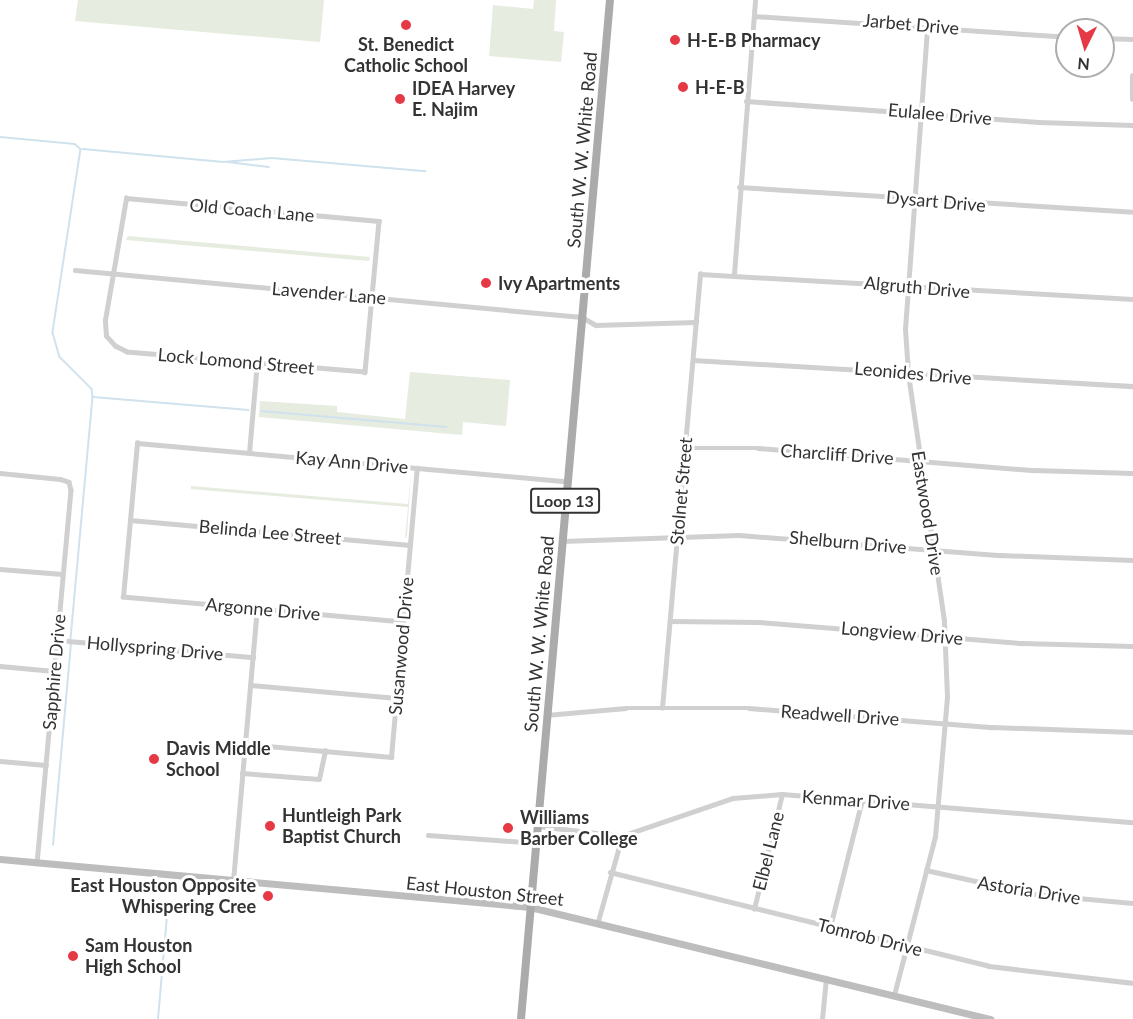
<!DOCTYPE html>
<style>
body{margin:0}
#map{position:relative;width:1133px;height:1019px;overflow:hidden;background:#fff;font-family:Lato,sans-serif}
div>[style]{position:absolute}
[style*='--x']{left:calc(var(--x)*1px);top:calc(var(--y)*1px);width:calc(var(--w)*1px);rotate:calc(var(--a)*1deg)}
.green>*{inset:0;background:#e6ecdf}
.stream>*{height:1.5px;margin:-0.75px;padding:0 0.75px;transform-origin:0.75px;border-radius:0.75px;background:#cfe2ee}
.minor>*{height:4.5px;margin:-2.25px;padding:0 2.25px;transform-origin:2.25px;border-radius:2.25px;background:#d0d0d0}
.tertiary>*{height:6px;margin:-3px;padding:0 3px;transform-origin:3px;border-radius:3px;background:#d0d0d0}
.secondary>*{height:7px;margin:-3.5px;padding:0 3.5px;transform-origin:3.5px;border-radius:3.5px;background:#bdbdbd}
.primary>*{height:8px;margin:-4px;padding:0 4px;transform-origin:4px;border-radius:4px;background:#ababab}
.dots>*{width:16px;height:16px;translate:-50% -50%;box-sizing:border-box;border:3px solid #fff;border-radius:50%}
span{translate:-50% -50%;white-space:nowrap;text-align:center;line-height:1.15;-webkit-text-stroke:6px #fff;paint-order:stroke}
.shield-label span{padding:2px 4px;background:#fff;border:2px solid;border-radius:4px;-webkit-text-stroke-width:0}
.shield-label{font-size:16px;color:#333;font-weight:700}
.street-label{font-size:18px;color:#333}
.poi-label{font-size:18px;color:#333;font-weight:700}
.left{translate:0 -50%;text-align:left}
.right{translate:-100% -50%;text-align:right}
.north{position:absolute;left:1055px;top:18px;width:60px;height:60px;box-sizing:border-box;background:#fff;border:2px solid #adadad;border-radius:50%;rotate:185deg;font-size:16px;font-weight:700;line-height:24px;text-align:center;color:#333}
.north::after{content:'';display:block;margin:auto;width:21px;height:27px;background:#e63946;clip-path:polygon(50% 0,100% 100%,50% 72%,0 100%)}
</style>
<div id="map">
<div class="green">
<div style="clip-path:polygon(78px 0,324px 0,320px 42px,75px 21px)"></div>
<div style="clip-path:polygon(534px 0,556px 0,554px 31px,564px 32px,561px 62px,489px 56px,493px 5px,533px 9px)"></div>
<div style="clip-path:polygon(128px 236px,370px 257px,369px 261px,126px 240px)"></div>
<div style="clip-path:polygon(410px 372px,510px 380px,506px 426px,463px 422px,462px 435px,259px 417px,260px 401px,337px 406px,337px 412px,405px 419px)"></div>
<div style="clip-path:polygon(411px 474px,407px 536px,405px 538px,408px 507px,191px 489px,191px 486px,408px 504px)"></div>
</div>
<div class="stream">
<div style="--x:0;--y:137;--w:75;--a:5.3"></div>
<div style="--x:75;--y:144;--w:8;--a:40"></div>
<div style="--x:81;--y:149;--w:186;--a:98.7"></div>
<div style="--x:53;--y:333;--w:25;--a:74"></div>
<div style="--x:60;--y:357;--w:45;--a:45"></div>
<div style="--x:92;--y:389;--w:8;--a:83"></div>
<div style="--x:93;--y:397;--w:242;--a:95.2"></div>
<div style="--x:83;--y:149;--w:141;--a:5.3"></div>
<div style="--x:223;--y:162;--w:49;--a:-4.7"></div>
<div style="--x:272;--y:158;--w:154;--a:4.9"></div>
<div style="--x:228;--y:162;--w:41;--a:7"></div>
<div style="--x:93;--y:397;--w:156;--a:4.8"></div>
<div style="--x:261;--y:411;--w:186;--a:4.9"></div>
<div style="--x:53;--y:845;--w:203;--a:-84.9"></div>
<div style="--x:158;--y:1019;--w:114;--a:-85"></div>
</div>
<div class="minor">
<div style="--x:754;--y:16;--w:314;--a:3.8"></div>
<div style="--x:1103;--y:38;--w:30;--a:2"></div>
<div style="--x:746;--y:101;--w:293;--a:4.1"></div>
<div style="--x:1038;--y:122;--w:95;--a:1.8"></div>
<div style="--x:739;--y:187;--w:395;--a:3.6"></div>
<div style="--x:126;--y:198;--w:254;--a:5.2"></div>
<div style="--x:379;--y:221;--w:152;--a:95.3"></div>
<div style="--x:365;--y:372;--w:239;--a:-175.2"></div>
<div style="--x:127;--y:352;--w:13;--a:-153"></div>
<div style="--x:115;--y:346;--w:13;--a:-132"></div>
<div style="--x:106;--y:336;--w:16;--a:-94"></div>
<div style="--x:105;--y:320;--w:124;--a:-80.2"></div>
<div style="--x:75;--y:270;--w:509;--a:5.3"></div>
<div style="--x:582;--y:317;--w:16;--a:30"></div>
<div style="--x:596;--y:325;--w:100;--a:-1.7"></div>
<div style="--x:734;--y:274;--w:275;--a:-85.6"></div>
<div style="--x:693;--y:360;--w:441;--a:3.4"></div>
<div style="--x:685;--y:448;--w:73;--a:0"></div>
<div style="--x:758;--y:448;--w:277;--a:4.6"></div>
<div style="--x:1034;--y:470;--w:99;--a:1.7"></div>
<div style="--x:249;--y:453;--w:91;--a:-85"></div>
<div style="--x:0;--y:473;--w:60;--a:5.7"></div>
<div style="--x:60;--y:479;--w:9;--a:18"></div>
<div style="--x:69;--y:482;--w:8;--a:76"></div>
<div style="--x:71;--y:490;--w:375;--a:95.2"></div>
<div style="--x:130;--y:520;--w:281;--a:5.1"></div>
<div style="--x:562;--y:541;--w:177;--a:-1.9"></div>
<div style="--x:739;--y:535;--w:262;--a:4.4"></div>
<div style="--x:1000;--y:555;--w:133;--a:2.2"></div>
<div style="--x:0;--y:569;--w:62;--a:4.6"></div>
<div style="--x:670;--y:621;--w:89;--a:0.6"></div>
<div style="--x:759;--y:622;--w:264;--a:4.6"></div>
<div style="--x:1022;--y:643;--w:111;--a:1.5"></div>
<div style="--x:403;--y:622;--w:281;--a:-174.9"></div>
<div style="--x:123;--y:597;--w:155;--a:-84.8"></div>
<div style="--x:137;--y:443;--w:432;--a:5.1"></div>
<div style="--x:57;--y:640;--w:197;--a:5"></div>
<div style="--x:0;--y:666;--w:54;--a:5.3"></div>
<div style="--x:250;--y:685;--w:147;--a:5.1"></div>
<div style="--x:662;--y:708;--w:436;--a:-85"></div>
<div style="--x:700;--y:274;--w:434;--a:3.3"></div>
<div style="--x:546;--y:715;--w:80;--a:-5"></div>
<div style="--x:626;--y:708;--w:123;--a:0"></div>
<div style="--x:749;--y:708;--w:244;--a:4.5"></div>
<div style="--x:992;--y:727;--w:141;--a:2"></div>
<div style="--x:245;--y:744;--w:147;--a:5.1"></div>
<div style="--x:391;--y:757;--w:290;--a:-84.9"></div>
<div style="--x:0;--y:761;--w:46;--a:5"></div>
<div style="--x:242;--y:773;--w:77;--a:4.5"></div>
<div style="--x:319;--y:779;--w:29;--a:-78"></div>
<div style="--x:537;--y:826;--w:86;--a:6.7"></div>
<div style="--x:428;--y:835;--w:108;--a:4.2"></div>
<div style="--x:926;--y:870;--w:111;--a:12.5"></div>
<div style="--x:1034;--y:894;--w:99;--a:5.2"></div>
<div style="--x:610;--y:872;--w:390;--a:13.9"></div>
<div style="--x:989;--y:966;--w:145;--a:6.7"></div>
<div style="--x:233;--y:881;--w:273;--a:-85"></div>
<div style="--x:754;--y:909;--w:118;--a:-76.3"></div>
<div style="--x:598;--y:921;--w:88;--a:-74.2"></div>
<div style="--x:622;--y:836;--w:117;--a:-18.9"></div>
<div style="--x:733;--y:798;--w:49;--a:-4.7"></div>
<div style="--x:782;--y:794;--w:352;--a:4.6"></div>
<div style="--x:830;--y:927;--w:131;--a:-75.9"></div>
<div style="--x:894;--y:995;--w:163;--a:-75.5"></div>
<div style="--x:935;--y:837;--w:141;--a:-85.1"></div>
<div style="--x:947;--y:697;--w:76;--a:-92.3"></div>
<div style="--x:944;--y:621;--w:251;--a:-98.3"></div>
<div style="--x:908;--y:373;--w:44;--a:-93.9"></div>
<div style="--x:905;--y:329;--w:304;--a:-85.8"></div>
<div style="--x:822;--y:1019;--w:41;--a:-84.4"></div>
</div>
<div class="tertiary">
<div style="--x:1133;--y:76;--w:23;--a:90"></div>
</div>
<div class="secondary">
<div style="--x:0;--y:859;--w:532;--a:5.17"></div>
<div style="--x:530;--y:907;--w:474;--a:13.7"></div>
</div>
<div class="primary">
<div style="--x:521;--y:1019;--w:1023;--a:-85.01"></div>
</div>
<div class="dots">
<div style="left:406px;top:25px;background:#e63946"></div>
<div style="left:675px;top:40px;background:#e63946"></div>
<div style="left:683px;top:87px;background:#e63946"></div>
<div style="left:400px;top:99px;background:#e63946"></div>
<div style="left:486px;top:283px;background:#e63946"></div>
<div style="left:154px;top:759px;background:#e63946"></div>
<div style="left:270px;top:826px;background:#e63946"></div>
<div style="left:508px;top:828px;background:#e63946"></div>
<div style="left:268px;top:896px;background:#e63946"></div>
<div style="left:73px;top:956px;background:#e63946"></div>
</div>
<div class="shield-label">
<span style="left:565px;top:501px">Loop 13</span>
</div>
<div class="street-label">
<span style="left:911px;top:24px;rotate:5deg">Jarbet Drive</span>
<span style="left:940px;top:114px;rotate:5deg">Eulalee Drive</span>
<span style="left:582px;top:150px;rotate:-85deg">South W. W. White Road</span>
<span style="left:936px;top:201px;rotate:5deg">Dysart Drive</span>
<span style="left:252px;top:210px;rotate:5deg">Old Coach Lane</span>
<span style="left:917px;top:287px;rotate:5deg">Algruth Drive</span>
<span style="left:329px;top:293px;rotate:5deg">Lavender Lane</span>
<span style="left:236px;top:361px;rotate:5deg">Lock Lomond Street</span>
<span style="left:913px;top:373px;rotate:5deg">Leonides Drive</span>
<span style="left:837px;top:454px;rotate:4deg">Charcliff Drive</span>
<span style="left:352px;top:462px;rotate:5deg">Kay Ann Drive</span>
<span style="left:681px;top:491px;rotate:-85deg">Stolnet Street</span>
<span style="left:928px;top:513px;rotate:81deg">Eastwood Drive</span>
<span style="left:270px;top:532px;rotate:5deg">Belinda Lee Street</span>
<span style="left:848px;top:542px;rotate:5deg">Shelburn Drive</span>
<span style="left:263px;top:609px;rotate:5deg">Argonne Drive</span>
<span style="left:902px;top:633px;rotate:5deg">Longview Drive</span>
<span style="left:539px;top:634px;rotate:-85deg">South W. W. White Road</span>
<span style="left:401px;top:646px;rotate:-85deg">Susanwood Drive</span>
<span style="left:155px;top:648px;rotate:5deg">Hollyspring Drive</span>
<span style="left:54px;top:672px;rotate:-85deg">Sapphire Drive</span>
<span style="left:840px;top:715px;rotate:4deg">Readwell Drive</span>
<span style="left:856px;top:800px;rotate:4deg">Kenmar Drive</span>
<span style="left:768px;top:851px;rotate:-76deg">Elbel Lane</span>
<span style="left:1029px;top:890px;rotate:9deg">Astoria Drive</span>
<span style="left:485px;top:891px;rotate:6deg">East Houston Street</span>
<span style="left:870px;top:937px;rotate:14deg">Tomrob Drive</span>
</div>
<div class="poi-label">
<span class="left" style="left:687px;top:40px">H-E-B Pharmacy</span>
<span style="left:406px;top:55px">St. Benedict<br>Catholic School</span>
<span class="left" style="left:695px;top:87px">H-E-B</span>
<span class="left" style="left:412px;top:99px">IDEA Harvey<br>E. Najim</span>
<span class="left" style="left:498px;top:283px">Ivy Apartments</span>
<span class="left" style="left:166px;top:759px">Davis Middle<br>School</span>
<span class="left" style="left:282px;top:826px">Huntleigh Park<br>Baptist Church</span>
<span class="left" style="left:520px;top:828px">Williams<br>Barber College</span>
<span class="right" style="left:256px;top:896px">East Houston Opposite<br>Whispering Cree</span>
<span class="left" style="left:85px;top:956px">Sam Houston<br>High School</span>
</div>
<div class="north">N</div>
</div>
